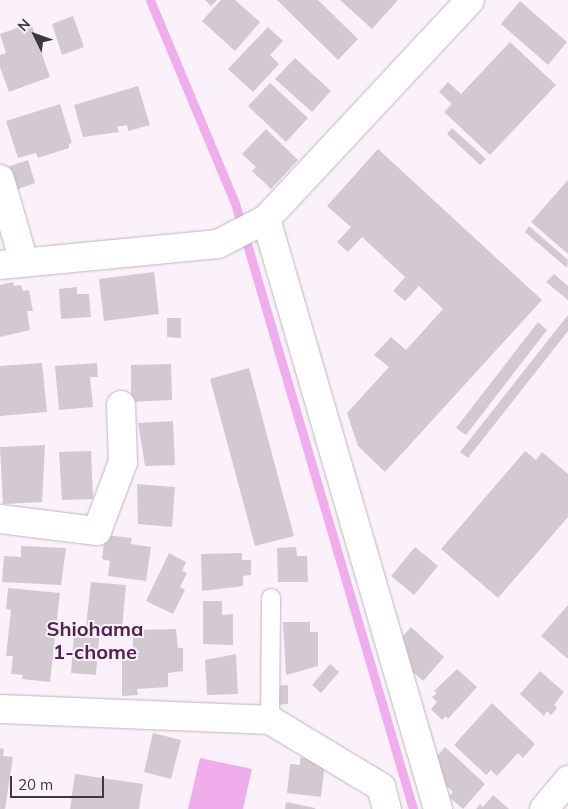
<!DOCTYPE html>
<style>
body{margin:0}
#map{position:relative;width:568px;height:809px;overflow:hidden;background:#fbf1fa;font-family:Mulish,sans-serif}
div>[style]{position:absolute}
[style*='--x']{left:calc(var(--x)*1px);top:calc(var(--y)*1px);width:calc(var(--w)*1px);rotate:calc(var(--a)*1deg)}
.water>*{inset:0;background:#efadec}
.stream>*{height:9px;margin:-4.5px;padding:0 4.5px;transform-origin:4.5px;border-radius:4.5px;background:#efadec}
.building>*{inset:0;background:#d3c9d2}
.roads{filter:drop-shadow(0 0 1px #bfb5be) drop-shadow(0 0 1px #bfb5be)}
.lane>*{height:18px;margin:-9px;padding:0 9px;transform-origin:9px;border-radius:9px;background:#fff}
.street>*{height:28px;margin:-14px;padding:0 14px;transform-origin:14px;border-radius:14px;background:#fff}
span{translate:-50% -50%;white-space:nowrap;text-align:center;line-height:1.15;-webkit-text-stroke:4px #fbf1fa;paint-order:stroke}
.neighbourhood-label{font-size:20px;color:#542354;font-weight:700}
.north{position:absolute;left:10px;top:10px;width:50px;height:50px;-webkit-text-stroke:4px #fbf1fa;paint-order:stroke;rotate:312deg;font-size:14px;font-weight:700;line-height:20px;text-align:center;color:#3d393c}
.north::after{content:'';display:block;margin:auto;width:18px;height:22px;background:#3d393c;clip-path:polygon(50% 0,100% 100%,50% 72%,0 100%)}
.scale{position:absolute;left:10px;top:776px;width:94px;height:22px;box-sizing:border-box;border:2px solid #3d393c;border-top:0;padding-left:6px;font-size:15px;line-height:18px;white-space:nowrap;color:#3d393c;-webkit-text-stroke:4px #fbf1fa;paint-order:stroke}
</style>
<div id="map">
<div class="water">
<div style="clip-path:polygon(200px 758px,252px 769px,243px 809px,188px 809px)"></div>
</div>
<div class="stream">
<div style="--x:150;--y:0;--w:220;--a:67.3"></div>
<div style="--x:235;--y:203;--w:632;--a:73.63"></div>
</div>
<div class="building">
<div style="clip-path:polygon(205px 0,217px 0,211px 6px)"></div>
<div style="clip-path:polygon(221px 0,235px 0,260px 22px,235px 51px,202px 21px)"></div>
<div style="clip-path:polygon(277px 0,318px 0,358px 39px,338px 60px)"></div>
<div style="clip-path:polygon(340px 0,398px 0,372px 29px)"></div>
<div style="clip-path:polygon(520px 1px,567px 42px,548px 65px,501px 24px)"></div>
<div style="clip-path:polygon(73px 16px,84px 47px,62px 55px,52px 24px)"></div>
<div style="clip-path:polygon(31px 23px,50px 77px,9px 92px,0 67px,0 55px,6px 53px,0 34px)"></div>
<div style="clip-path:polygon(268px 27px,283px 41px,270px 55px,279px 64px,253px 92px,228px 69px)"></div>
<div style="clip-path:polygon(510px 42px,556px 85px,490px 155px,444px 112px,452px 104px,439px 92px,448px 82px,461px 94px)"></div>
<div style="clip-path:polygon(295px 58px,331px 91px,312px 112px,275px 79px)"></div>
<div style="clip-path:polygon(270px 83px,308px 118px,286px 142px,248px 106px)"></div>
<div style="clip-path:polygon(138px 86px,150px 125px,128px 131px,127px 125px,117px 127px,119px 132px,83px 137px,74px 105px)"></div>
<div style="clip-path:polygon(60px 104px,72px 143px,69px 144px,69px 148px,38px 158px,36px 153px,18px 158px,6px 121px)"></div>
<div style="clip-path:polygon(452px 128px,486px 159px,480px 165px,447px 134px)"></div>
<div style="clip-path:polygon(266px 129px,298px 160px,271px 189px,252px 171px,256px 167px,242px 154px)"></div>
<div style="clip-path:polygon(378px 149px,542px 300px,385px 472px,358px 446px,347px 413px,389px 367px,374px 355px,391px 337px,406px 350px,443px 309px,419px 286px,405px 301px,393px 291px,405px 277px,362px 237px,348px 252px,337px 242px,351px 227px,327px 206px)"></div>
<div style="clip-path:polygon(28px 160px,35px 183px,13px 191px,5px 168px)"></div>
<div style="clip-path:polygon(568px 180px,568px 254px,531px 222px)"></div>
<div style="clip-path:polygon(529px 226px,568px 260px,567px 268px,525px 232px)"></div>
<div style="clip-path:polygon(154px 272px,159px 314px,104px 321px,99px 279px)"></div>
<div style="clip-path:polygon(554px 274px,568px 286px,568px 300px,546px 282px)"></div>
<div style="clip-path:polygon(13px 282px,14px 286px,21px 285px,23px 291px,29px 290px,33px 311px,27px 311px,30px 330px,0 337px,0 285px)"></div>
<div style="clip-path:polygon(77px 287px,77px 294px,89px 294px,91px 317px,61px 319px,59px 289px)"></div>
<div style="clip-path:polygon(568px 315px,568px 331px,468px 458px,460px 452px)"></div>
<div style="clip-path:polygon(167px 318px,181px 318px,181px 338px,167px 337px)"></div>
<div style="clip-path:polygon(538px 322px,547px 330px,466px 435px,456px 428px)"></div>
<div style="clip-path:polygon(42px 363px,47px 412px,0 416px,0 366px)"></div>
<div style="clip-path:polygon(97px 363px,98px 377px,90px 377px,93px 407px,59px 410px,55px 366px)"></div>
<div style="clip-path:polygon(171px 364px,172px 400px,131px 402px,131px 365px)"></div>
<div style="clip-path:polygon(249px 368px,294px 536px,255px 546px,210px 379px)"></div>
<div style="clip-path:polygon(173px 421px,175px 465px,145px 466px,138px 423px)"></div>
<div style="clip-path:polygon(45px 445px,42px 502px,3px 504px,0 447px)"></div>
<div style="clip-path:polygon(91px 451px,93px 499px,62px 500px,59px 452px)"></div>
<div style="clip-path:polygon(525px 451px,536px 460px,542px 452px,568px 474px,568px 517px,498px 598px,441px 549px)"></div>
<div style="clip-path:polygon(137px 484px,175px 487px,172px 527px,138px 524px)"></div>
<div style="clip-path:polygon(105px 535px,132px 538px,131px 544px,151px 547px,146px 581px,108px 576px,110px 561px,102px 559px)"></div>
<div style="clip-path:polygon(21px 546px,66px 548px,61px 585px,2px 582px,4px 556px,21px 557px)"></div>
<div style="clip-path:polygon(296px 547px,297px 556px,307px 556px,308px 582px,278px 582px,277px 548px)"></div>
<div style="clip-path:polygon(415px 547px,438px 566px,414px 595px,391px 576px)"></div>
<div style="clip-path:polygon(169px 553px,186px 562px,182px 571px,187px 573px,180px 587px,185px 590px,173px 614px,146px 601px)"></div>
<div style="clip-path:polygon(242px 553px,242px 560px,251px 560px,251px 575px,243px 576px,243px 586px,202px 591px,201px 554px)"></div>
<div style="clip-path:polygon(91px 582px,126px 585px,122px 629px,86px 626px)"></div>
<div style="clip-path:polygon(8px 588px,60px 593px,50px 682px,22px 679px,23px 675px,11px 674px,13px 656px,6px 656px,11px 610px,6px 609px)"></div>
<div style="clip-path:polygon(203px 601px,222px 601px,222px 615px,233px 614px,233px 645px,203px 644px)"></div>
<div style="clip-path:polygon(568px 605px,568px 659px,541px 636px)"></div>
<div style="clip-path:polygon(283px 622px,310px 622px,310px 632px,318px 632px,318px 666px,286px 675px)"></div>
<div style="clip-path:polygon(411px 627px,444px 657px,423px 681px,399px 659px,397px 643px)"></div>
<div style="clip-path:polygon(176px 629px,178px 648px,183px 648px,183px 671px,168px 673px,168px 687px,137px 689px,138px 695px,122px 696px,122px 657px,133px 656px,133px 630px)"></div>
<div style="clip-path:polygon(74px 636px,99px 638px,96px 675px,71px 673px)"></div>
<div style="clip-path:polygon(236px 654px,238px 694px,207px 695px,205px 660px)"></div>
<div style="clip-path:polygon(330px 664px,339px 672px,321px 693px,312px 685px)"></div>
<div style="clip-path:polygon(457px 669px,477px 687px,448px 719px,446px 716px,442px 720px,431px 709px,437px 702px,432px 697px,437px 693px,434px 691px)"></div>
<div style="clip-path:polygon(540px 671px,564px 692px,554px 705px,557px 708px,551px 715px,547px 711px,544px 716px,520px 694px)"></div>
<div style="clip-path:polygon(288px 685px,288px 704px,275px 705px,275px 686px)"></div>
<div style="clip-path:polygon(492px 703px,535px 744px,523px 758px,518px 753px,497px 776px,491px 770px,486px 775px,454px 745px)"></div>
<div style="clip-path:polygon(153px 733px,181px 740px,171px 779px,144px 772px)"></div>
<div style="clip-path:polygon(445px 747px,485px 784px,463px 809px,449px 797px,453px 792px,436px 776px,431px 763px)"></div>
<div style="clip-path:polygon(0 748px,4px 749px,3px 756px,13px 757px,5px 809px,0 809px)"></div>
<div style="clip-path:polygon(300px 758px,325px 761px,321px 797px,287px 793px,290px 764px,300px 765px)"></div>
<div style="clip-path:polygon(75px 774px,143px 784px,139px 809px,70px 809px)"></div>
<div style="clip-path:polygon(493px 795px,509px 809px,476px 809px,480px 804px,483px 807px)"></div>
<div style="clip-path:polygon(286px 802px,315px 808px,315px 809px,285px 809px)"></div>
</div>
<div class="roads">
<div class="lane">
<div style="--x:270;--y:720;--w:122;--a:-89.5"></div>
</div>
<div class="street">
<div style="--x:0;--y:179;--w:86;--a:73.9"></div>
<div style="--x:266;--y:219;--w:615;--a:73.75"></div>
<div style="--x:0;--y:265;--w:219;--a:-5.5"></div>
<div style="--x:218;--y:244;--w:54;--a:-27.5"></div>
<div style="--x:266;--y:219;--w:299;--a:-47"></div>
<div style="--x:0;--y:519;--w:98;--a:7.1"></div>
<div style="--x:97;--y:531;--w:74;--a:-69.4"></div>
<div style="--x:123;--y:462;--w:57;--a:-92"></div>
<div style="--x:0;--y:709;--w:270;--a:2.3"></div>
<div style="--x:270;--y:720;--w:130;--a:31.1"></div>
<div style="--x:381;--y:787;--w:23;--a:75"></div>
<div style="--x:544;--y:809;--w:38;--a:-50"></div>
</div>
</div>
<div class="neighbourhood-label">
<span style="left:95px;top:640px">Shiohama<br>1-chome</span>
</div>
<div class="north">N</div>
<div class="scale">20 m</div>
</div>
